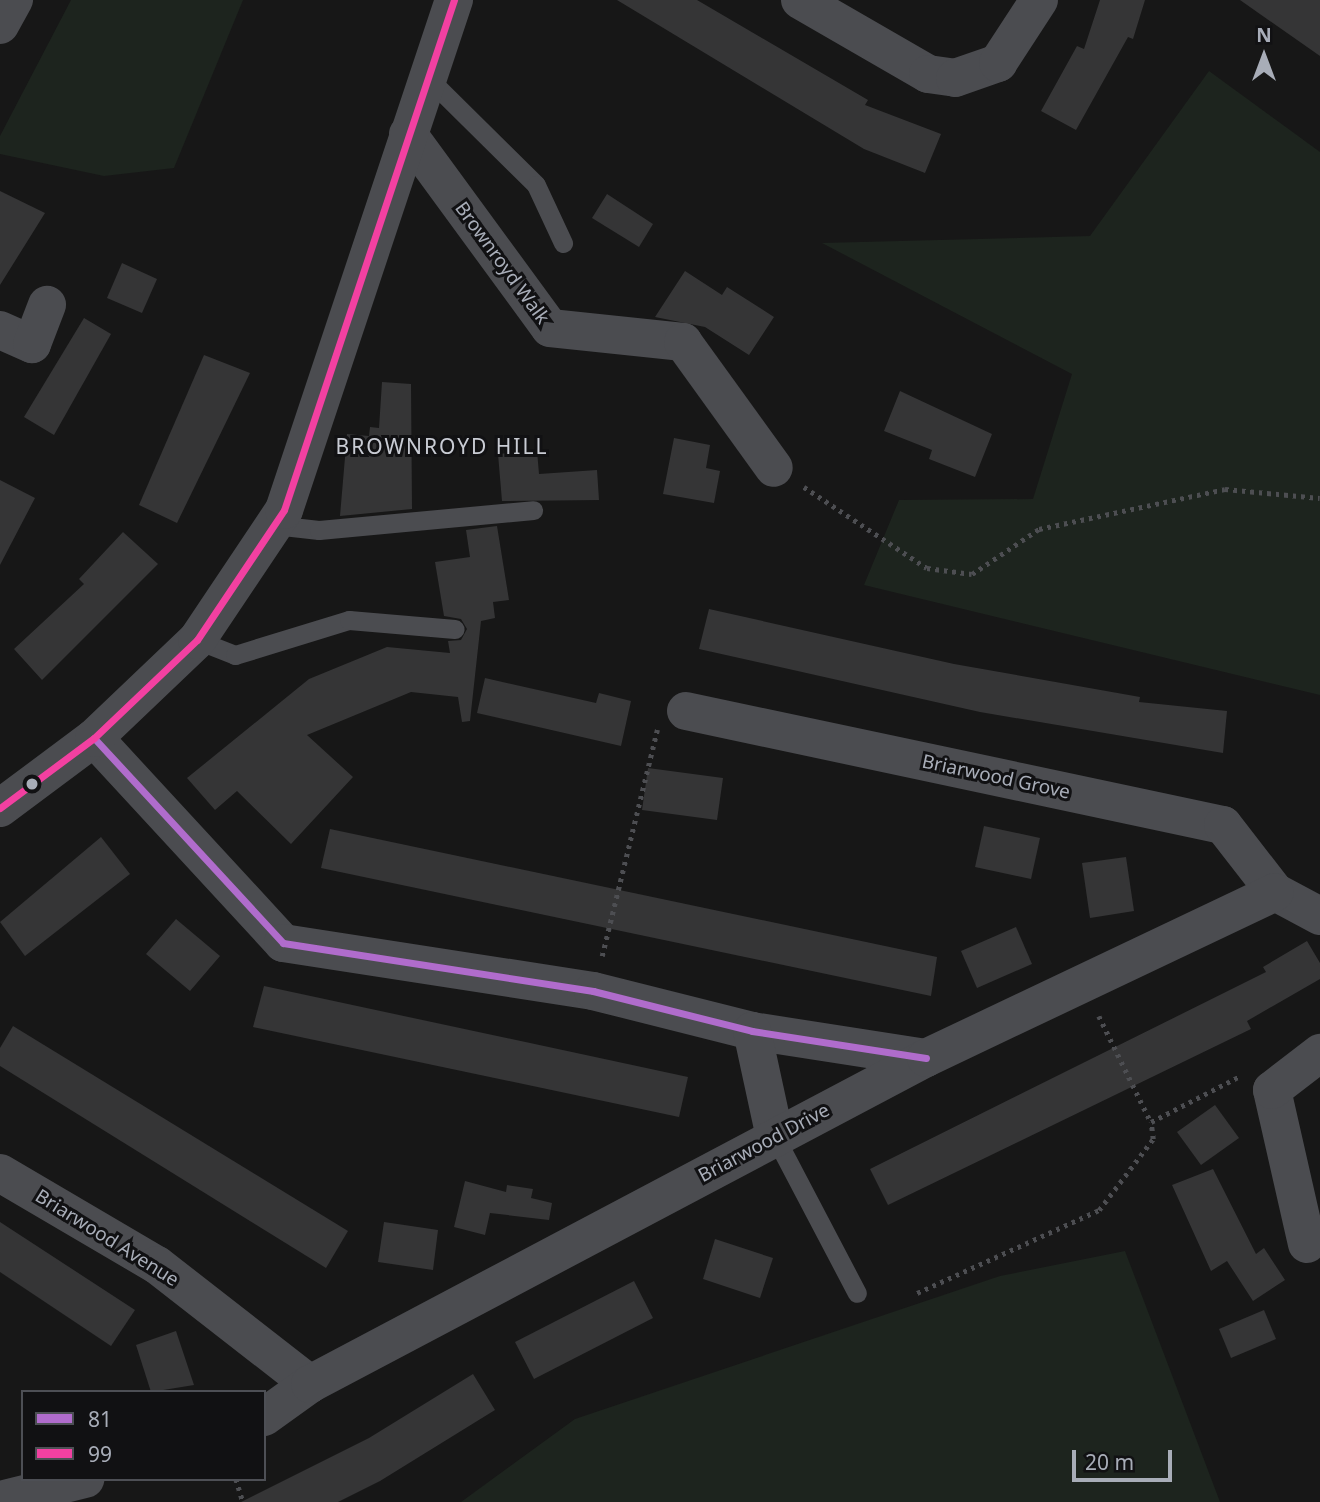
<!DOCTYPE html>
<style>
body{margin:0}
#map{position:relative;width:1320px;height:1502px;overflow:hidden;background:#171717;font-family:"Noto Sans",sans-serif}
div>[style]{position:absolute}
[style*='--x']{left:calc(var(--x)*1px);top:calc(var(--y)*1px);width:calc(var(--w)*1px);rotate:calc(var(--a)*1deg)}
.green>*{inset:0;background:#1d241e}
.building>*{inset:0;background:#353536}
.path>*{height:4.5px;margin-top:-2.25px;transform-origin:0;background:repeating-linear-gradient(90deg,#4d4e52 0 3.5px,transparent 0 8.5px)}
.service>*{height:19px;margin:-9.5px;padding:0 9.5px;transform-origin:9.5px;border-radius:9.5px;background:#4b4c50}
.minor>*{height:38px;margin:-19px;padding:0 19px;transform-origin:19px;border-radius:19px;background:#4b4c50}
.tertiary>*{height:38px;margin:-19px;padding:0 19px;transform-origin:19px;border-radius:19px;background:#4b4c50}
.bus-1>*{height:7px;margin:-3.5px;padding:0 3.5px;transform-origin:3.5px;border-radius:3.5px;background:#b06ccc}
.bus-2>*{height:7px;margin:-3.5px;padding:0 3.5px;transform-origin:3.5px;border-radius:3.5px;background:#f240a1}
.dots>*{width:19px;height:19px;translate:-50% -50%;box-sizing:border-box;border:4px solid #111113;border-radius:50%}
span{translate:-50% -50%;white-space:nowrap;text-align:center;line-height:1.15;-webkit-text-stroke:6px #111113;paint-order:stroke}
.street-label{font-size:19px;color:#a8adb8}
.neighbourhood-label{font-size:21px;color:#c9ccd4;letter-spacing:2px}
.legend{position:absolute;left:21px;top:1390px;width:245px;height:91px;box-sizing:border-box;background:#111113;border:2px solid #4d4f55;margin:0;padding:9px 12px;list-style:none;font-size:21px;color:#a8adb8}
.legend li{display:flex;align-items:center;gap:14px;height:35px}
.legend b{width:35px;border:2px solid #4d4f55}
.north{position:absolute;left:1229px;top:21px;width:70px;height:70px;-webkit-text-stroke:5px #111113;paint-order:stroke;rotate:0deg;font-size:19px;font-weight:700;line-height:28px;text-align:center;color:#a8adb8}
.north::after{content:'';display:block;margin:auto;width:24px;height:32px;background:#a8adb8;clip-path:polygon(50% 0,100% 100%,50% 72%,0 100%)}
.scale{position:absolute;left:1072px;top:1450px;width:100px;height:32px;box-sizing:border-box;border:4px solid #a8adb8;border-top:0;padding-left:9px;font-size:21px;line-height:24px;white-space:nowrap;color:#a8adb8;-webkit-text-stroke:5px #111113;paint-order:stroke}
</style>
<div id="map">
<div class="green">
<div style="clip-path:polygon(71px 0,243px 0,174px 168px,104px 176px,0 154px,0 136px)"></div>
<div style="clip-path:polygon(1209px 71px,1320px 152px,1320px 695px,864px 585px,899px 500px,1033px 499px,1072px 374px,822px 243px,1090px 236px)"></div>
<div style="clip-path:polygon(1125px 1251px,1220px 1502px,461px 1502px,575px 1419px,1000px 1276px)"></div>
</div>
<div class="building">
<div style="clip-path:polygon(617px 0,697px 0,868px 100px,865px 105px,941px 134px,925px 173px,864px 149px)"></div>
<div style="clip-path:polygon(1100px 0,1145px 0,1133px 39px,1128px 37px,1076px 130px,1041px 111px,1077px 46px,1084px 49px)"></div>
<div style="clip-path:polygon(1240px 0,1320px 0,1320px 56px)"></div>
<div style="clip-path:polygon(0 191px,45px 213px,0 285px)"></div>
<div style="clip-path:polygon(607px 194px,653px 224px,639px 247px,592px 218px)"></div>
<div style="clip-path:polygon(122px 263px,157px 279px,142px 313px,107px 298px)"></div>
<div style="clip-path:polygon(685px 271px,722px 295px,727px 287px,774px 317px,749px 355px,705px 327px,655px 317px)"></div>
<div style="clip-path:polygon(84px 318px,111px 334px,54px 435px,24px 417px)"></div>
<div style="clip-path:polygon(204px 355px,250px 373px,177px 523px,139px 505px)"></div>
<div style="clip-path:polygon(382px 382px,411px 384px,412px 509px,340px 516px,347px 434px,369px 436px,370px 427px,379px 428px)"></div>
<div style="clip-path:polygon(900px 391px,992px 434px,975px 477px,929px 459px,932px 450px,884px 431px)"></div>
<div style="clip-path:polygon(674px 438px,710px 445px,706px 468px,720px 471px,714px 503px,663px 494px)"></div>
<div style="clip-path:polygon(537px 451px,539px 474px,597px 470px,599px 500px,502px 501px,498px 454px)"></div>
<div style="clip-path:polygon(0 480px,35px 498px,0 565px)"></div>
<div style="clip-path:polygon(497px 526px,509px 600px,493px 602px,495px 618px,481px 621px,470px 721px,462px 722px,458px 697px,411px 692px,307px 735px,353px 777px,291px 844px,237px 791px,215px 810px,187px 778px,309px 679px,387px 647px,450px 653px,448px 641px,461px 640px,467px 629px,461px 619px,444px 616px,435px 562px,470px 557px,466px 530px)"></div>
<div style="clip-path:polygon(123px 532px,158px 564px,42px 680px,14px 649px,84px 584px,79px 579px)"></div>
<div style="clip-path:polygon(709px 609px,954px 664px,1140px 697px,1139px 702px,1227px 711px,1223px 753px,980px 712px,699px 649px)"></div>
<div style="clip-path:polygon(485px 678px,596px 703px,599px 693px,631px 701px,621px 746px,477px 713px)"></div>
<div style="clip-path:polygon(648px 768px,723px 778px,717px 820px,642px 810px)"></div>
<div style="clip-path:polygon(984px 826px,1040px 838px,1031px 879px,975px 867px)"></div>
<div style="clip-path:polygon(330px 829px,937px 957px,931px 996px,321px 868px)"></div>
<div style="clip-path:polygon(101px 837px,130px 874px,25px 956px,0 922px)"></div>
<div style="clip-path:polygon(1126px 857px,1134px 911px,1090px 918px,1082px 863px)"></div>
<div style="clip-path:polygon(176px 919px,220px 956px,190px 991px,146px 954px)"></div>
<div style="clip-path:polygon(1016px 927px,1032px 964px,977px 988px,961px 951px)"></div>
<div style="clip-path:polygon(1307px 941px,1320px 963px,1320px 979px,1247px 1021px,1251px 1029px,888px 1205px,870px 1169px,1266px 972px,1263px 967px)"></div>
<div style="clip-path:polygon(264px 986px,688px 1077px,679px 1117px,253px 1027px)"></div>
<div style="clip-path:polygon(13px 1026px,348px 1231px,326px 1268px,0 1066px,0 1048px)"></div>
<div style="clip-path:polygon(1215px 1105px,1239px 1138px,1201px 1165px,1177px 1132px)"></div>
<div style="clip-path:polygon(1213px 1169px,1256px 1254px,1264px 1248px,1285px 1280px,1253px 1301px,1227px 1261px,1211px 1271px,1172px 1185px)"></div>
<div style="clip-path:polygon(465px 1181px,506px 1192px,507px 1185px,533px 1189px,531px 1198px,552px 1203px,549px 1220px,490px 1213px,485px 1235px,454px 1227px)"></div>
<div style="clip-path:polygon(0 1222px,135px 1310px,111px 1346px,0 1272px)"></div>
<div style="clip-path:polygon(384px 1222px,438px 1230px,433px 1270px,378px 1262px)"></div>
<div style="clip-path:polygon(715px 1239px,773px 1258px,760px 1298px,703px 1279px)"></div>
<div style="clip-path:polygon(634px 1281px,653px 1318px,534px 1379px,515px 1342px)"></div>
<div style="clip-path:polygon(1264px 1310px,1276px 1339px,1231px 1358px,1219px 1329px)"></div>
<div style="clip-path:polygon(176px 1331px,194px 1385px,151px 1392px,136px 1345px)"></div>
<div style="clip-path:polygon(473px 1374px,495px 1410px,380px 1481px,338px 1502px,241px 1502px,369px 1438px)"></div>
</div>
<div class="path">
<div style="--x:804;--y:487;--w:147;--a:33.4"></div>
<div style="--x:927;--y:568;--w:45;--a:7.6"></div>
<div style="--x:972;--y:574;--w:81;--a:-33.9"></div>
<div style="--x:1039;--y:529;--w:190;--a:-12.1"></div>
<div style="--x:1225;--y:489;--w:95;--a:5.4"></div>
<div style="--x:602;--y:956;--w:233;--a:-76.3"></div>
<div style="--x:1099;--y:1016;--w:118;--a:63.9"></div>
<div style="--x:1151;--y:1122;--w:100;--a:-27.3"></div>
<div style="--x:917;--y:1293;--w:200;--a:-24.5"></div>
<div style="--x:1099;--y:1210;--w:89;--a:-52.7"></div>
<div style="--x:1153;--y:1139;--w:17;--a:-97"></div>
<div style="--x:236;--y:1479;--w:24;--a:73"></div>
</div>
<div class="service">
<div style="--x:427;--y:77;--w:153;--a:44.7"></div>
<div style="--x:536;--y:185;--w:64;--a:65"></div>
<div style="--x:274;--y:525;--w:45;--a:6.3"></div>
<div style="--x:319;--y:530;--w:215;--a:-5.3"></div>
<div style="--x:197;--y:640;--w:41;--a:21.5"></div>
<div style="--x:235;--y:655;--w:119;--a:-17.1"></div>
<div style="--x:349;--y:620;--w:106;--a:4.9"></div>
<div style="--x:775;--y:1137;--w:176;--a:62.3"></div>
</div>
<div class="minor">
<div style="--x:800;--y:0;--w:148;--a:30"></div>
<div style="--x:928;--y:74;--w:27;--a:8"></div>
<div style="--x:955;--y:78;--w:46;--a:-19.2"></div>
<div style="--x:998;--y:63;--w:75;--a:-56.9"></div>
<div style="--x:408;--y:134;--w:240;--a:53.8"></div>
<div style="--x:550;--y:328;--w:134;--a:6"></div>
<div style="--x:683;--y:342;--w:155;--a:54.2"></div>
<div style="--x:0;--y:330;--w:35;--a:24"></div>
<div style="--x:32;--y:344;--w:42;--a:-69"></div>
<div style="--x:686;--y:711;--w:549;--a:11.99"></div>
<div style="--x:1223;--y:825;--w:85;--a:52.2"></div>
<div style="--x:1275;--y:892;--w:51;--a:28.1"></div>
<div style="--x:94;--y:738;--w:279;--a:47.3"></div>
<div style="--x:283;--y:943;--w:314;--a:8.8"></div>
<div style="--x:593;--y:991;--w:164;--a:14.1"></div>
<div style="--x:752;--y:1031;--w:176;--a:8.8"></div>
<div style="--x:0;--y:808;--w:117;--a:-36.7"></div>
<div style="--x:94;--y:738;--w:142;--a:-43.6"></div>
<div style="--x:197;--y:640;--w:156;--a:-56.2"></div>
<div style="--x:284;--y:510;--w:538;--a:-71.57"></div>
<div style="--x:752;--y:1031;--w:108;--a:77.8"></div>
<div style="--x:0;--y:1173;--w:182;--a:30.4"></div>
<div style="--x:157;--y:1265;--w:194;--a:37.9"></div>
<div style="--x:1307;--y:1244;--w:158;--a:-102.8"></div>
<div style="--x:1272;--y:1090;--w:61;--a:-37.6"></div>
<div style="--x:264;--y:1417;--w:57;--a:-35.7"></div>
<div style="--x:310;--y:1384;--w:697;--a:-27.89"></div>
<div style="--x:926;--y:1058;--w:386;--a:-25.4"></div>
<div style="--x:0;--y:1500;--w:88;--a:-13.9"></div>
</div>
<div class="tertiary">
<div style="--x:0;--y:25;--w:29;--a:-61"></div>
</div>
<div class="bus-1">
<div style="--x:94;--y:738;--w:279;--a:47.3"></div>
<div style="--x:283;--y:943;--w:314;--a:8.8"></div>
<div style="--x:593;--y:991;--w:164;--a:14.1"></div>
<div style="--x:752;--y:1031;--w:176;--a:8.8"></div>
</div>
<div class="bus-2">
<div style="--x:0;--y:808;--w:117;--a:-36.7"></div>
<div style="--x:94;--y:738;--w:142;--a:-43.6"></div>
<div style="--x:197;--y:640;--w:156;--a:-56.2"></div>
<div style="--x:284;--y:510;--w:538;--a:-71.57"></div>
</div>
<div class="dots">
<div style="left:32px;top:784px;background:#a8adb8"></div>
</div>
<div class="street-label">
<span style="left:502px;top:263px;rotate:54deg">Brownroyd Walk</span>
<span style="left:996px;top:777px;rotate:12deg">Briarwood Grove</span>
<span style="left:764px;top:1143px;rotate:-28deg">Briarwood Drive</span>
<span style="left:107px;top:1238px;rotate:32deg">Briarwood Avenue</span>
</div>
<div class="neighbourhood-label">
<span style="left:442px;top:446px">BROWNROYD HILL</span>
</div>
<ul class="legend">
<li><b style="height:9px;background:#b06ccc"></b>81</li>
<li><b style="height:9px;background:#f240a1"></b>99</li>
</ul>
<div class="north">N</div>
<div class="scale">20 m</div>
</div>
